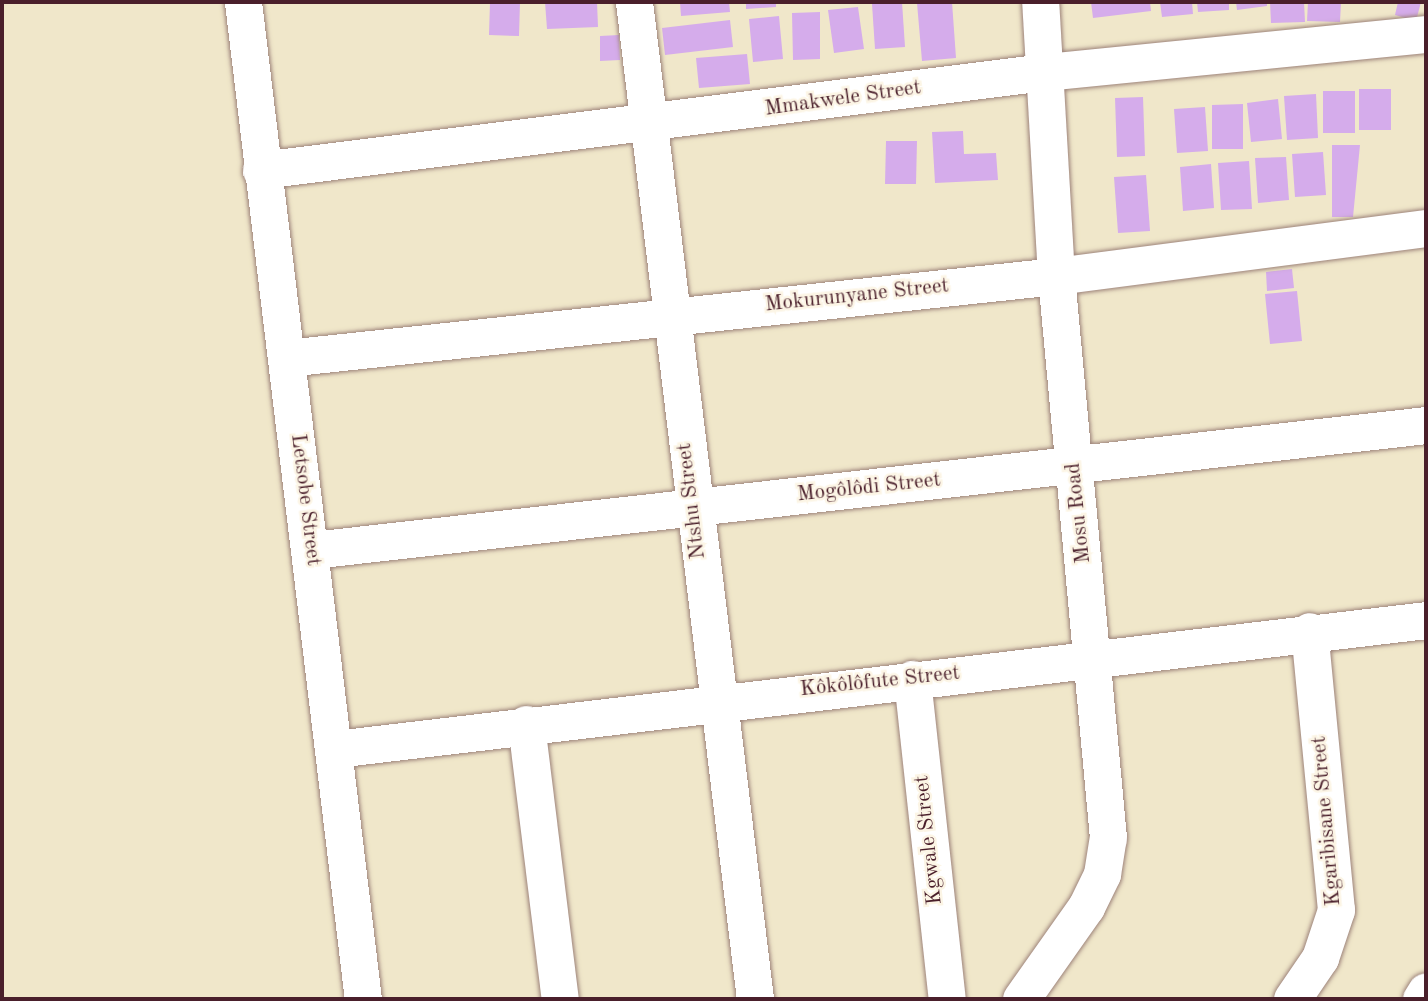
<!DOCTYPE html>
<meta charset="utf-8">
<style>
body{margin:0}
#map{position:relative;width:1428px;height:1001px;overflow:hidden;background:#f0e7ca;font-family:"Old Standard TT",serif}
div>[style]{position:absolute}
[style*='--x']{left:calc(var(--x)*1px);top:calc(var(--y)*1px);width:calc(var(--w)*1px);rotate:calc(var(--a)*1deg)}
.building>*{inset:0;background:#d5aceb}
.roads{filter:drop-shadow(0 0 2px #9d837a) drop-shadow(0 0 2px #9d837a)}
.minor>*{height:37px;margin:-18.5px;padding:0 18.5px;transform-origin:18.5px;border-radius:18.5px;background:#fff}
span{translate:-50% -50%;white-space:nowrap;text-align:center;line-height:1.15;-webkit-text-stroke:5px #fcf5e5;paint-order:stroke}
.street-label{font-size:21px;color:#4a1f2b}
.frame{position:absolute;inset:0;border:4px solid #4a1f2b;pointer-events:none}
</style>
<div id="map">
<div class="building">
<div style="clip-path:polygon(490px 2px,520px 2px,519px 36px,489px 35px)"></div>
<div style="clip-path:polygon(545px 2px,597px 2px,598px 27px,547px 29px)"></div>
<div style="clip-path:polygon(680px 2px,729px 2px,730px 12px,681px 16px)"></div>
<div style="clip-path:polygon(746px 2px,776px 2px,776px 7px,746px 9px)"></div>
<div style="clip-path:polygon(902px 2px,905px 47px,875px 49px,872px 4px)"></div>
<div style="clip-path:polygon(952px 2px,956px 58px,922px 61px,917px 3px)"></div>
<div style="clip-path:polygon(1091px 2px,1150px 2px,1151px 11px,1093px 18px)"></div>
<div style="clip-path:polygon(1160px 2px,1192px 2px,1193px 14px,1162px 17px)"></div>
<div style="clip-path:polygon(1197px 2px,1229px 2px,1229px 10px,1198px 12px)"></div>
<div style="clip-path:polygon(1236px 2px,1267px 2px,1267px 6px,1237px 10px)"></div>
<div style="clip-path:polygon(1270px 2px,1304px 2px,1305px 22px,1271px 23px)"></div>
<div style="clip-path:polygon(1308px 2px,1341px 2px,1340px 22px,1307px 21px)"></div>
<div style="clip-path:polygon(1398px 2px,1421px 2px,1416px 21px,1395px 15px)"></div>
<div style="clip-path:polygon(858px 7px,864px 49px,834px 53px,828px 10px)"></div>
<div style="clip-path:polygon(820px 12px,820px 59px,793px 60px,792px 13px)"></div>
<div style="clip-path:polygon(779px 16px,783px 59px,753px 62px,749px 19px)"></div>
<div style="clip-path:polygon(730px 20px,733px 47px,665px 55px,662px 28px)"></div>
<div style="clip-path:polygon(619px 35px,620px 60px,600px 61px,600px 36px)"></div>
<div style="clip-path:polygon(747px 54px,750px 84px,699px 88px,696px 58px)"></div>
<div style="clip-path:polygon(1359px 89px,1391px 89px,1391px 130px,1359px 130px)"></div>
<div style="clip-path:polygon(1323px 91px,1355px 91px,1355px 133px,1323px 133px)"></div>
<div style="clip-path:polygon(1316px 94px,1318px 138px,1287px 140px,1284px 96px)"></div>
<div style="clip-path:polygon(1143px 97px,1145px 156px,1117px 157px,1115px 98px)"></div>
<div style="clip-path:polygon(1278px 99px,1282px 139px,1251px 142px,1247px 103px)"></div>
<div style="clip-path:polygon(1243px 104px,1243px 149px,1212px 149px,1212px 105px)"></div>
<div style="clip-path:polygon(1205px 107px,1208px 151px,1177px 153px,1174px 109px)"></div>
<div style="clip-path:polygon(963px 131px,964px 154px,996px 153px,998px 180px,935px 183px,932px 132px)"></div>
<div style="clip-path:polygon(886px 141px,917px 141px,916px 184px,885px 184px)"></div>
<div style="clip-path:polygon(1332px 145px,1360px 145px,1353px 217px,1332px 217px)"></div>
<div style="clip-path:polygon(1323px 152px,1326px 195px,1295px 197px,1292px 154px)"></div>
<div style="clip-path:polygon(1286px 157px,1289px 200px,1258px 203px,1255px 158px)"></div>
<div style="clip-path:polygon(1249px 161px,1252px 209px,1221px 210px,1218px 163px)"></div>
<div style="clip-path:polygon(1211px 164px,1214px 208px,1183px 211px,1180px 167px)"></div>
<div style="clip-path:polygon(1146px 175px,1150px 231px,1118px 233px,1114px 177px)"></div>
<div style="clip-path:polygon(1292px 269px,1294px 288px,1267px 291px,1266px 272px)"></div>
<div style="clip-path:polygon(1297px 291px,1302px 341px,1270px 344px,1265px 294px)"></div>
</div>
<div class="roads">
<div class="minor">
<div style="--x:243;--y:2;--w:1004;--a:83.14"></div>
<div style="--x:634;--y:2;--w:1004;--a:83.08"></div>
<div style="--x:261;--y:170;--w:790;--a:-7.13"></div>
<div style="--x:1045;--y:72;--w:383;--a:-5.7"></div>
<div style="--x:286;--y:358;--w:774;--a:-6.08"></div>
<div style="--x:1056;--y:276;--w:373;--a:-7.4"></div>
<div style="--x:312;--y:550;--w:1121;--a:-6.4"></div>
<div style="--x:912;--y:679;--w:322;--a:83.8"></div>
<div style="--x:526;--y:724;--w:277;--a:83"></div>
<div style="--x:335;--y:749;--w:1099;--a:-6.74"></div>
<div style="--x:1021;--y:999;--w:113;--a:-54.8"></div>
<div style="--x:1086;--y:907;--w:37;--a:-64"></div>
<div style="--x:1102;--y:874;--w:36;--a:-81"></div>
<div style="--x:1108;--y:838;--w:564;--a:-95.29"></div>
<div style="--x:1056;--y:276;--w:274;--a:-93.3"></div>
<div style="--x:1292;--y:999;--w:50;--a:-55.7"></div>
<div style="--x:1320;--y:958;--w:51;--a:-71.6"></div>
<div style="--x:1336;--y:910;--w:280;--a:-95.5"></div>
<div style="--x:1421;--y:999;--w:9;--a:-58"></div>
</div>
</div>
<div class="street-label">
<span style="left:843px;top:99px;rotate:-8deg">Mmakwele Street</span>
<span style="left:857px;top:296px;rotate:-6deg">Mokurunyane Street</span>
<span style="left:869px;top:488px;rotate:-6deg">Mogôlôdi Street</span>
<span style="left:305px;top:500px;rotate:83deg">Letsobe Street</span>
<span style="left:692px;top:501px;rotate:-97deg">Ntshu Street</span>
<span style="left:1079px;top:513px;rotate:-96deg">Mosu Road</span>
<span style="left:880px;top:682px;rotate:-6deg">Kôkôlôfute Street</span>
<span style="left:1327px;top:821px;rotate:-95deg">Kgaribisane Street</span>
<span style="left:929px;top:840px;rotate:-96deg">Kgwale Street</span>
</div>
<div class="frame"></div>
</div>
